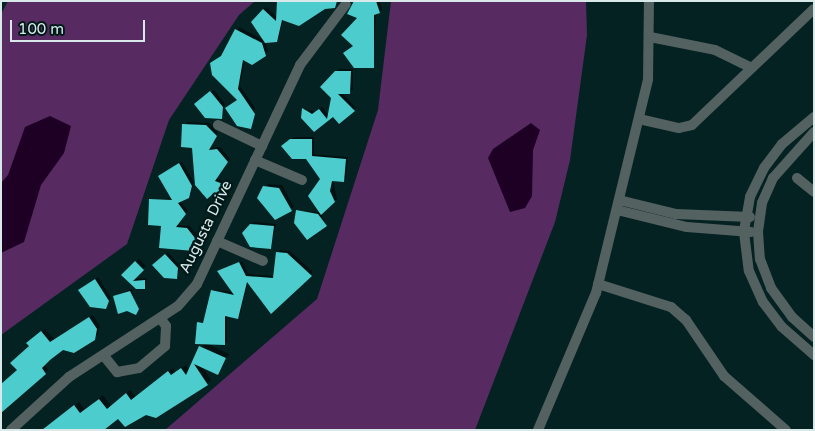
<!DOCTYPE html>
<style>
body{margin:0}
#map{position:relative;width:815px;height:431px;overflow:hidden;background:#052223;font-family:"Varela Round",sans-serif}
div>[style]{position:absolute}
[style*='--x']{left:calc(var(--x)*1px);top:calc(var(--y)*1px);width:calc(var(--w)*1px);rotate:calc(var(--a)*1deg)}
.green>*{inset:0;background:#572b61}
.water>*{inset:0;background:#1e0025}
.shadow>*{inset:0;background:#0007}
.building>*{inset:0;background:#4ccccd}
.minor>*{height:10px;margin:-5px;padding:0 5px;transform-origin:5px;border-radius:5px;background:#546161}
span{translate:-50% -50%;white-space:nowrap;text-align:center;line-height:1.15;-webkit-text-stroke:5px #001919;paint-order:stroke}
.street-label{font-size:15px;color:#d9e9e9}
.frame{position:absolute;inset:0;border:2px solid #d9e9e9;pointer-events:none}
.scale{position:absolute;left:10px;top:20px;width:135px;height:22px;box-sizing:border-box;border:2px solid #d9e9e9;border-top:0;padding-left:6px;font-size:15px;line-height:18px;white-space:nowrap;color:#d9e9e9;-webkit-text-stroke:4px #001919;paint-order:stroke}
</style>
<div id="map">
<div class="green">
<div style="clip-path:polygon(8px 1px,255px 1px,239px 15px,169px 120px,127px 244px,1px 335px,1px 14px)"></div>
<div style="clip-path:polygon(391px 1px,586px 1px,587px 35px,570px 160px,555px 222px,475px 430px,165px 430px,317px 299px,378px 110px)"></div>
</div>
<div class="water">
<div style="clip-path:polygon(50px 116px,71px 126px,64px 153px,41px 185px,24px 242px,1px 253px,1px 183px,8px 175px,25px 127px)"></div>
<div style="clip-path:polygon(531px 123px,540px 130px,533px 150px,532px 196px,525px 208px,510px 212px,488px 158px,493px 149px)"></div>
</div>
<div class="shadow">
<div style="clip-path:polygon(278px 1px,338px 1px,299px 25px,283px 20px,279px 38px,265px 42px,268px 52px,245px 60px,240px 86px,255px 108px,251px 128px,223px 55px,239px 27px,266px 41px,252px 22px,266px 7px,277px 17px)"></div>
<div style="clip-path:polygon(356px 1px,379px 1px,382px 10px,376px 13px,373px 66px,354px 46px,360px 18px)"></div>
<div style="clip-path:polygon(339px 69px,353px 69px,353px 90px,342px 93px,356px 108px,333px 115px,314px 131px,302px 117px,303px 109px,317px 118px,304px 108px,316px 112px,322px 107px,329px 116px,333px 97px,322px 87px)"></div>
<div style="clip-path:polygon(214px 90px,225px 104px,221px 118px,198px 102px)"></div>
<div style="clip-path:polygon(186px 122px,209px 123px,218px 133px,210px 148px,220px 147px,230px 159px,216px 178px,225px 182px,222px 195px,193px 146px)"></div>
<div style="clip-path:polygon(294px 137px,314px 137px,314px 154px,348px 157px,346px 178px,333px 179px,337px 199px,321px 213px,326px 225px,298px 211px,321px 212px,322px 179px,307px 158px,283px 146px)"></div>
<div style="clip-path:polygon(182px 162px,194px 182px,191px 194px,180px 201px,188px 211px,177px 225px,190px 226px,197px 235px,193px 250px,150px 200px,172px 198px,160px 176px)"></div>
<div style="clip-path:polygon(267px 184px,282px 185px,294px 207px,275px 218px)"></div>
<div style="clip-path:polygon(254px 222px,276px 224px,271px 248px,243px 233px)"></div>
<div style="clip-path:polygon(280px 250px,290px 251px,313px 272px,272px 312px,248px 281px,240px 316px,227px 315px,227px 342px,206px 343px,229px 354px,218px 373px,202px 366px,211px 380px,207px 384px,156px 417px,146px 414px,45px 430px,79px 402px,85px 410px,103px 395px,111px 406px,130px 390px,136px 397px,173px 368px,176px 372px,186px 365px,190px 371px,204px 343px,198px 323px,205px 321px,212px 290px,234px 292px,218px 271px,242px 261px,248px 274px,275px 276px)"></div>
<div style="clip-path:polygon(168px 252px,180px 266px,177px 278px,154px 266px)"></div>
<div style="clip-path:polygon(139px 259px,146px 266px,134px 279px,147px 278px,145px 288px,137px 288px,123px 275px)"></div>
<div style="clip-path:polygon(98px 277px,111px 298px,106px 308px,79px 290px)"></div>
<div style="clip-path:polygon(132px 289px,137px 312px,114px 296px)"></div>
<div style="clip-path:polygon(93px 315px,100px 326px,98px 335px,63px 349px,44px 364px,48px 370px,1px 411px,18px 370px,12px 363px,45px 329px,54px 339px)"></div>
</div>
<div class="building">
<div style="clip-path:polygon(277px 1px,337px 1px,335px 8px,325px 9px,299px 26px,282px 20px,277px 42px,265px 43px,251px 22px,263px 9px,276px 21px)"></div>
<div style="clip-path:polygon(354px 1px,376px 1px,380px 13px,374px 15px,374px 68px,354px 68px,343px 53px,353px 46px,341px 35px,357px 18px,347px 14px)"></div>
<div style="clip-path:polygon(235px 29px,262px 43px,266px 56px,252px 65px,243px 60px,238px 89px,255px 114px,251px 129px,237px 126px,225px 108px,237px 100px,212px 75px,210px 63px,221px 56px)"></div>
<div style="clip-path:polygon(335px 71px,351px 71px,350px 94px,338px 94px,355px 111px,339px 124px,333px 117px,314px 132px,301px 118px,302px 108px,312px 114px,319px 109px,327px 119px,331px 98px,320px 87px)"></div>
<div style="clip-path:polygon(210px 91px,223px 107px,222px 119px,205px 118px,194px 104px)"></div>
<div style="clip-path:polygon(182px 124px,206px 125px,217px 136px,209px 150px,217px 149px,228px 162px,215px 181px,223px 184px,222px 196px,213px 194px,207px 199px,195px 185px,192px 148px,181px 147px)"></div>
<div style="clip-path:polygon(290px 139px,312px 139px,312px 156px,346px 159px,344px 182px,332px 181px,330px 191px,335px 202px,321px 215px,308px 196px,320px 179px,306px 159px,292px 159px,281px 146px)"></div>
<div style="clip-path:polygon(179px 163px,192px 186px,189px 198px,178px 203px,186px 214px,176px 227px,187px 228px,195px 238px,194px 251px,159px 248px,161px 226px,148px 225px,149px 199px,172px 200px,158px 176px)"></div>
<div style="clip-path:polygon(263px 186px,279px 188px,292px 211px,275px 220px,257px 198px)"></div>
<div style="clip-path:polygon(296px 210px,318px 214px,327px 226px,307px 240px,294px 223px)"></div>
<div style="clip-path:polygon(250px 224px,274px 226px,271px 249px,250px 247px,242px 233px)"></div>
<div style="clip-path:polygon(276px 252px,287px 253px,312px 276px,271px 314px,247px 282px,238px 319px,225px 316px,225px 345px,195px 344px,197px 322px,203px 323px,211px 290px,234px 295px,217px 271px,239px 262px,246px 276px,273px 278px)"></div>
<div style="clip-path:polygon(165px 254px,178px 268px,177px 279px,164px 278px,152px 265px)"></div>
<div style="clip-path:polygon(135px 261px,144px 270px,133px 281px,145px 280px,145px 289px,136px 289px,121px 275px)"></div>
<div style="clip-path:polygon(95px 279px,109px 301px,106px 309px,90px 307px,78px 290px)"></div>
<div style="clip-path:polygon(130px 291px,139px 309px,136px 315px,127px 311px,118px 314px,113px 296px)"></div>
<div style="clip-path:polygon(89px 317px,97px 329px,95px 340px,74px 353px,63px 350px,50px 360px,42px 368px,46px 374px,1px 413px,1px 384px,17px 370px,10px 363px,29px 346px,26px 343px,41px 331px,50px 342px)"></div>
<div style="clip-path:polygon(199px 346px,226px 358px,218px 375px,194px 364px,208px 385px,156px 418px,146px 415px,125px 427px,118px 419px,104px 430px,42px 430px,74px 405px,80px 413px,99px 399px,107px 409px,126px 393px,131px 400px,168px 371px,171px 375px,181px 368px,186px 375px)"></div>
</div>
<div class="minor">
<div style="--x:650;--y:37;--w:66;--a:11.3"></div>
<div style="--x:715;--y:50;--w:41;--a:25.9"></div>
<div style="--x:814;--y:117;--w:42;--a:139.8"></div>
<div style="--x:782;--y:144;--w:30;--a:127"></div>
<div style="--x:764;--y:168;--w:32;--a:116"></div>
<div style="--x:750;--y:197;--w:36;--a:100"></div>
<div style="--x:744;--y:232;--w:39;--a:83"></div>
<div style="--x:749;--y:271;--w:34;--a:66"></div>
<div style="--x:763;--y:302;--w:31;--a:53"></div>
<div style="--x:782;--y:327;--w:43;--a:41.2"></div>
<div style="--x:639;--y:119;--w:41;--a:12.7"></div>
<div style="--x:679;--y:128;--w:13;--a:-13"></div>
<div style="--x:692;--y:125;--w:168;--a:-43.6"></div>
<div style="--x:218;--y:125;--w:49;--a:25.5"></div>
<div style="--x:814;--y:132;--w:62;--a:131.7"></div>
<div style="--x:773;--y:178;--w:27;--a:114"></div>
<div style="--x:762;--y:203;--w:29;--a:98"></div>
<div style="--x:758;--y:232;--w:27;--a:86"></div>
<div style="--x:760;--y:259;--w:31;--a:69"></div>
<div style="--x:771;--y:288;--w:36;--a:54"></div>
<div style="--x:792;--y:317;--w:30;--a:42"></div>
<div style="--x:255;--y:160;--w:51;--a:23.1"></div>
<div style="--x:797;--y:178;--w:22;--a:39"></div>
<div style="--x:619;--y:200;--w:59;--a:13.8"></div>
<div style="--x:676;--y:214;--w:74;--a:2.3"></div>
<div style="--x:617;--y:210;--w:72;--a:13.7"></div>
<div style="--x:687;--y:227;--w:64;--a:4.5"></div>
<div style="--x:217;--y:241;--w:50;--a:23.5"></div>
<div style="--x:598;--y:284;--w:77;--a:17.5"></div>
<div style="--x:671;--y:307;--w:20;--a:41"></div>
<div style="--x:686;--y:320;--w:68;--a:55.8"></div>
<div style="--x:724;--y:376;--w:82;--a:41.1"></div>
<div style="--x:104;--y:356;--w:21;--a:51"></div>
<div style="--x:117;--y:372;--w:22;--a:-10"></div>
<div style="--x:139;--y:368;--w:34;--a:-40"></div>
<div style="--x:165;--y:346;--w:20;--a:-87"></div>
<div style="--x:166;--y:326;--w:9;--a:-126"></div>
<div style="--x:11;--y:430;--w:79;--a:-42.4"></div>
<div style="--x:69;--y:377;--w:130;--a:-33.1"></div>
<div style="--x:178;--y:306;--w:29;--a:-49"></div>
<div style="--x:197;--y:284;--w:242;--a:-64.8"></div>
<div style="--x:300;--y:65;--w:76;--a:-53"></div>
<div style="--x:538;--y:430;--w:149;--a:-67.1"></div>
<div style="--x:596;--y:293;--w:220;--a:-76.3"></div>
<div style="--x:648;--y:79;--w:78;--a:-89.3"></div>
</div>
<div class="street-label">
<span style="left:206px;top:227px;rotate:-64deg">Augusta Drive</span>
</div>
<div class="frame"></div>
<div class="scale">100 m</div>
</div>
